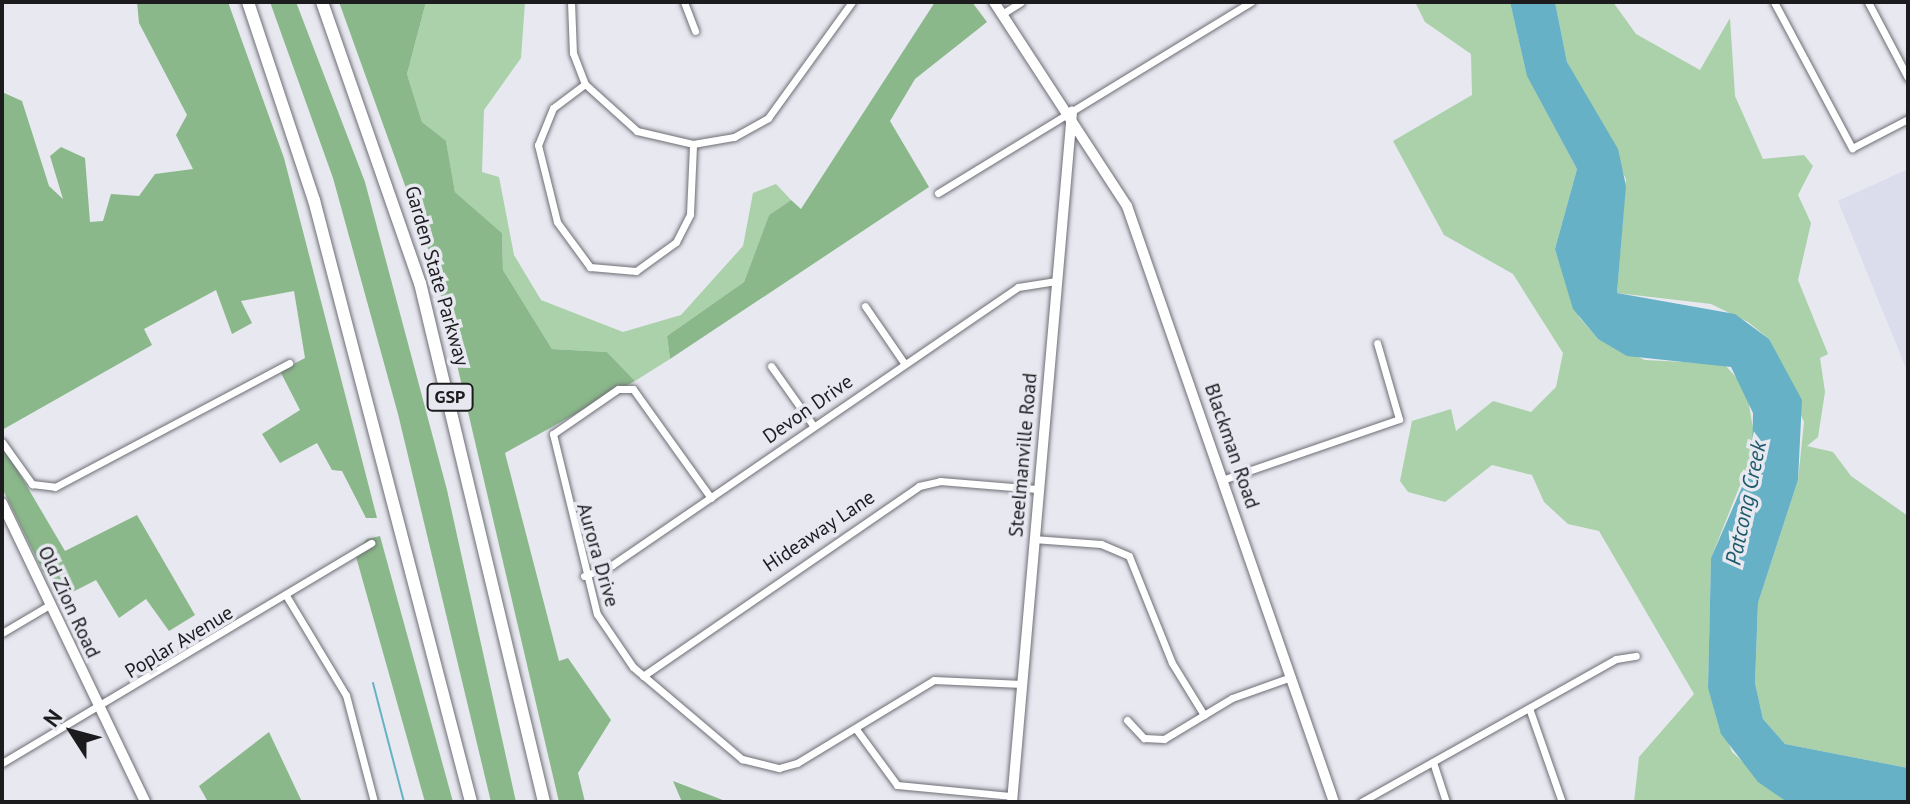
<!DOCTYPE html>
<style>
body{margin:0}
#map{position:relative;width:1910px;height:804px;overflow:hidden;background:#e7e8f0;font-family:"PT Sans",sans-serif}
div>[style]{position:absolute}
[style*='--x']{left:calc(var(--x)*1px);top:calc(var(--y)*1px);width:calc(var(--w)*1px);rotate:calc(var(--a)*1deg)}
.built>*{inset:0;background:#dbdcec}
.green>*{inset:0;background:#aad1a9}
.forest>*{inset:0;background:#8bb88b}
.water>*{inset:0;background:#67b1c6}
.stream>*{height:2px;margin:-1px;padding:0 1px;transform-origin:1px;border-radius:1px;background:#67b1c6}
.roads{filter:drop-shadow(0 0 2px #6e6e75) drop-shadow(0 0 2px #6e6e75)}
.street>*{height:7px;margin:-3.5px;padding:0 3.5px;transform-origin:3.5px;border-radius:3.5px;background:#fff}
.secondary>*{height:10px;margin:-5px;padding:0 5px;transform-origin:5px;border-radius:5px;background:#fff}
.highway>*{height:12px;margin:-6px;padding:0 6px;transform-origin:6px;border-radius:6px;background:#fff}
span{translate:-50% -50%;white-space:nowrap;text-align:center;line-height:1.15;-webkit-text-stroke:7px #e7e8f0;paint-order:stroke}
.shield-label span{padding:2px 6px;background:#e7e8f0;border:2px solid;border-radius:6px;-webkit-text-stroke-width:0}
.shield-label{font-size:18px;color:#1c1c1f;font-weight:700}
.street-label{font-size:20px;color:#1c1c1f}
.water-label{font-size:22px;color:#1c5a69;font-style:italic}
.frame{position:absolute;inset:0;border:4px solid #1c1c1f;pointer-events:none}
.north{position:absolute;left:32px;top:692px;width:80px;height:80px;-webkit-text-stroke:6px #e7e8f0;paint-order:stroke;rotate:306deg;font-size:22px;font-weight:700;line-height:32px;text-align:center;color:#1c1c1f}
.north::after{content:'';display:block;margin:auto;width:28px;height:36px;background:#1c1c1f;clip-path:polygon(50% 0,100% 100%,50% 72%,0 100%)}
</style>
<div id="map">
<div class="built">
<div style="clip-path:polygon(1908px 169px,1908px 373px,1838px 201px)"></div>
</div>
<div class="green">
<div style="clip-path:polygon(426px 2px,525px 2px,521px 58px,484px 110px,482px 172px,499px 177px,514px 255px,541px 300px,623px 332px,681px 315px,743px 246px,753px 193px,776px 184px,791px 200px,769px 215px,744px 282px,667px 336px,670px 359px,635px 381px,607px 352px,552px 349px,503px 270px,502px 233px,455px 192px,446px 142px,422px 122px,407px 74px)"></div>
<div style="clip-path:polygon(1415px 2px,1510px 2px,1527px 75px,1577px 169px,1555px 249px,1579px 317px,1598px 339px,1645px 360px,1724px 364px,1746px 388px,1756px 445px,1711px 558px,1708px 688px,1732px 752px,1787px 802px,1634px 802px,1639px 757px,1694px 694px,1599px 531px,1568px 524px,1544px 502px,1532px 475px,1492px 465px,1445px 502px,1408px 492px,1400px 481px,1412px 421px,1451px 409px,1456px 431px,1493px 401px,1531px 412px,1556px 387px,1563px 353px,1513px 274px,1444px 235px,1393px 141px,1472px 95px,1471px 54px,1425px 22px)"></div>
<div style="clip-path:polygon(1555px 2px,1613px 2px,1636px 34px,1700px 70px,1730px 18px,1735px 96px,1763px 159px,1804px 155px,1813px 166px,1798px 195px,1811px 223px,1798px 280px,1828px 354px,1820px 358px,1825px 392px,1818px 437px,1807px 446px,1833px 452px,1851px 476px,1908px 516px,1908px 768px,1785px 744px,1763px 719px,1755px 683px,1758px 603px,1798px 480px,1804px 422px,1769px 339px,1748px 322px,1711px 304px,1617px 293px,1626px 179px,1567px 62px)"></div>
</div>
<div class="forest">
<div style="clip-path:polygon(137px 2px,228px 2px,284px 158px,377px 518px,366px 518px,342px 471px,332px 470px,317px 443px,280px 463px,262px 434px,300px 410px,280px 371px,305px 358px,294px 291px,241px 301px,252px 323px,232px 334px,216px 290px,144px 329px,152px 345px,2px 430px,2px 92px,22px 101px,49px 186px,63px 199px,50px 156px,61px 147px,85px 158px,90px 222px,103px 221px,111px 194px,139px 196px,155px 174px,193px 169px,176px 135px,187px 115px,139px 23px)"></div>
<div style="clip-path:polygon(270px 2px,296px 2px,365px 182px,447px 490px,516px 802px,491px 802px,398px 414px,333px 178px)"></div>
<div style="clip-path:polygon(339px 2px,426px 2px,407px 74px,422px 122px,446px 141px,455px 192px,502px 233px,503px 270px,552px 349px,607px 352px,635px 381px,505px 453px,559px 661px,568px 658px,611px 720px,578px 773px,585px 802px,559px 802px,434px 266px)"></div>
<div style="clip-path:polygon(935px 2px,972px 2px,987px 22px,915px 79px,890px 121px,929px 187px,670px 359px,667px 336px,744px 282px,769px 215px,791px 200px,801px 209px)"></div>
<div style="clip-path:polygon(2px 444px,65px 551px,137px 515px,195px 615px,169px 631px,146px 599px,119px 618px,96px 580px,57px 600px,2px 488px)"></div>
<div style="clip-path:polygon(380px 536px,453px 802px,425px 802px,355px 553px,367px 539px)"></div>
<div style="clip-path:polygon(269px 732px,302px 802px,208px 802px,199px 786px)"></div>
<div style="clip-path:polygon(673px 781px,728px 802px,682px 802px)"></div>
</div>
<div class="water">
<div style="clip-path:polygon(1510px 2px,1555px 2px,1567px 62px,1618px 149px,1626px 186px,1617px 293px,1735px 314px,1769px 339px,1802px 400px,1798px 480px,1758px 603px,1755px 683px,1763px 719px,1785px 744px,1908px 768px,1908px 802px,1787px 802px,1758px 782px,1721px 734px,1708px 688px,1711px 558px,1752px 464px,1753px 413px,1731px 367px,1627px 356px,1598px 339px,1573px 309px,1555px 249px,1577px 169px,1527px 76px)"></div>
</div>
<div class="stream">
<div style="--x:373;--y:683;--w:123;--a:75.4"></div>
</div>
<div class="roads">
<div class="street">
<div style="--x:571;--y:2;--w:51;--a:87.8"></div>
<div style="--x:573;--y:53;--w:33;--a:69"></div>
<div style="--x:585;--y:84;--w:70;--a:42.1"></div>
<div style="--x:637;--y:131;--w:57;--a:13.1"></div>
<div style="--x:693;--y:144;--w:42;--a:-9.7"></div>
<div style="--x:734;--y:137;--w:39;--a:-29"></div>
<div style="--x:768;--y:118;--w:143;--a:-54.1"></div>
<div style="--x:684;--y:2;--w:31;--a:69"></div>
<div style="--x:1774;--y:2;--w:166;--a:61.9"></div>
<div style="--x:1852;--y:148;--w:63;--a:-27.4"></div>
<div style="--x:1868;--y:2;--w:86;--a:62.2"></div>
<div style="--x:1002;--y:14;--w:22;--a:-32"></div>
<div style="--x:585;--y:84;--w:40;--a:143"></div>
<div style="--x:553;--y:108;--w:40;--a:112"></div>
<div style="--x:538;--y:145;--w:79;--a:76.1"></div>
<div style="--x:557;--y:222;--w:56;--a:53.7"></div>
<div style="--x:590;--y:267;--w:46;--a:5"></div>
<div style="--x:636;--y:271;--w:49;--a:-35.9"></div>
<div style="--x:676;--y:242;--w:31;--a:-63"></div>
<div style="--x:690;--y:214;--w:70;--a:-87.5"></div>
<div style="--x:938;--y:193;--w:367;--a:-31.4"></div>
<div style="--x:865;--y:306;--w:69;--a:55.6"></div>
<div style="--x:771;--y:366;--w:71;--a:54.7"></div>
<div style="--x:2;--y:442;--w:52;--a:54.5"></div>
<div style="--x:32;--y:484;--w:23;--a:7"></div>
<div style="--x:55;--y:487;--w:265;--a:-27.9"></div>
<div style="--x:1225;--y:479;--w:184;--a:-19"></div>
<div style="--x:1399;--y:419;--w:79;--a:-106.1"></div>
<div style="--x:711;--y:498;--w:134;--a:-125.6"></div>
<div style="--x:633;--y:389;--w:15;--a:180"></div>
<div style="--x:618;--y:389;--w:79;--a:145.3"></div>
<div style="--x:553;--y:434;--w:185;--a:76.3"></div>
<div style="--x:597;--y:614;--w:64;--a:55.8"></div>
<div style="--x:633;--y:667;--w:143;--a:40.2"></div>
<div style="--x:742;--y:759;--w:38;--a:14"></div>
<div style="--x:779;--y:768;--w:19;--a:-16"></div>
<div style="--x:797;--y:763;--w:160;--a:-31.2"></div>
<div style="--x:934;--y:680;--w:88;--a:2.6"></div>
<div style="--x:1033;--y:539;--w:68;--a:4.2"></div>
<div style="--x:1101;--y:544;--w:30;--a:23"></div>
<div style="--x:1129;--y:556;--w:115;--a:68.1"></div>
<div style="--x:1172;--y:663;--w:61;--a:58.4"></div>
<div style="--x:584;--y:576;--w:30;--a:-21"></div>
<div style="--x:612;--y:565;--w:492;--a:-34.4"></div>
<div style="--x:1018;--y:287;--w:37;--a:-9"></div>
<div style="--x:287;--y:597;--w:114;--a:59"></div>
<div style="--x:346;--y:695;--w:111;--a:75.3"></div>
<div style="--x:2;--y:633;--w:57;--a:-30.6"></div>
<div style="--x:643;--y:676;--w:335;--a:-34.5"></div>
<div style="--x:919;--y:486;--w:22;--a:-13"></div>
<div style="--x:940;--y:481;--w:97;--a:4.7"></div>
<div style="--x:1529;--y:708;--w:100;--a:70.7"></div>
<div style="--x:1127;--y:720;--w:25;--a:47"></div>
<div style="--x:1144;--y:738;--w:20;--a:3"></div>
<div style="--x:1164;--y:739;--w:79;--a:-31.1"></div>
<div style="--x:1232;--y:698;--w:63;--a:-19.6"></div>
<div style="--x:856;--y:729;--w:69;--a:53.8"></div>
<div style="--x:897;--y:785;--w:116;--a:5.5"></div>
<div style="--x:1433;--y:762;--w:42;--a:72"></div>
<div style="--x:2;--y:763;--w:430;--a:-30.8"></div>
<div style="--x:1361;--y:802;--w:292;--a:-29.3"></div>
<div style="--x:1616;--y:659;--w:20;--a:-9"></div>
</div>
<div class="secondary">
<div style="--x:994;--y:2;--w:244;--a:56.9"></div>
<div style="--x:1127;--y:206;--w:631;--a:70.85"></div>
<div style="--x:2;--y:503;--w:331;--a:64.4"></div>
<div style="--x:1012;--y:802;--w:693;--a:-85.03"></div>
</div>
<div class="highway">
<div style="--x:248;--y:2;--w:209;--a:71.6"></div>
<div style="--x:314;--y:200;--w:622;--a:75.38"></div>
<div style="--x:322;--y:2;--w:298;--a:70.8"></div>
<div style="--x:420;--y:283;--w:534;--a:76.56"></div>
</div>
</div>
<div class="shield-label">
<span style="left:450px;top:397px">GSP</span>
</div>
<div class="street-label">
<span style="left:437px;top:276px;rotate:74deg">Garden State Parkway</span>
<span style="left:808px;top:409px;rotate:-35deg">Devon Drive</span>
<span style="left:1232px;top:446px;rotate:71deg">Blackman Road</span>
<span style="left:1023px;top:455px;rotate:-85deg">Steelmanville Road</span>
<span style="left:819px;top:531px;rotate:-34deg">Hideaway Lane</span>
<span style="left:598px;top:555px;rotate:74deg">Aurora Drive</span>
<span style="left:69px;top:602px;rotate:65deg">Old Zion Road</span>
<span style="left:179px;top:642px;rotate:-31deg">Poplar Avenue</span>
</div>
<div class="water-label">
<span style="left:1746px;top:503px;rotate:-78deg">Patcong Creek</span>
</div>
<div class="frame"></div>
<div class="north">N</div>
</div>
